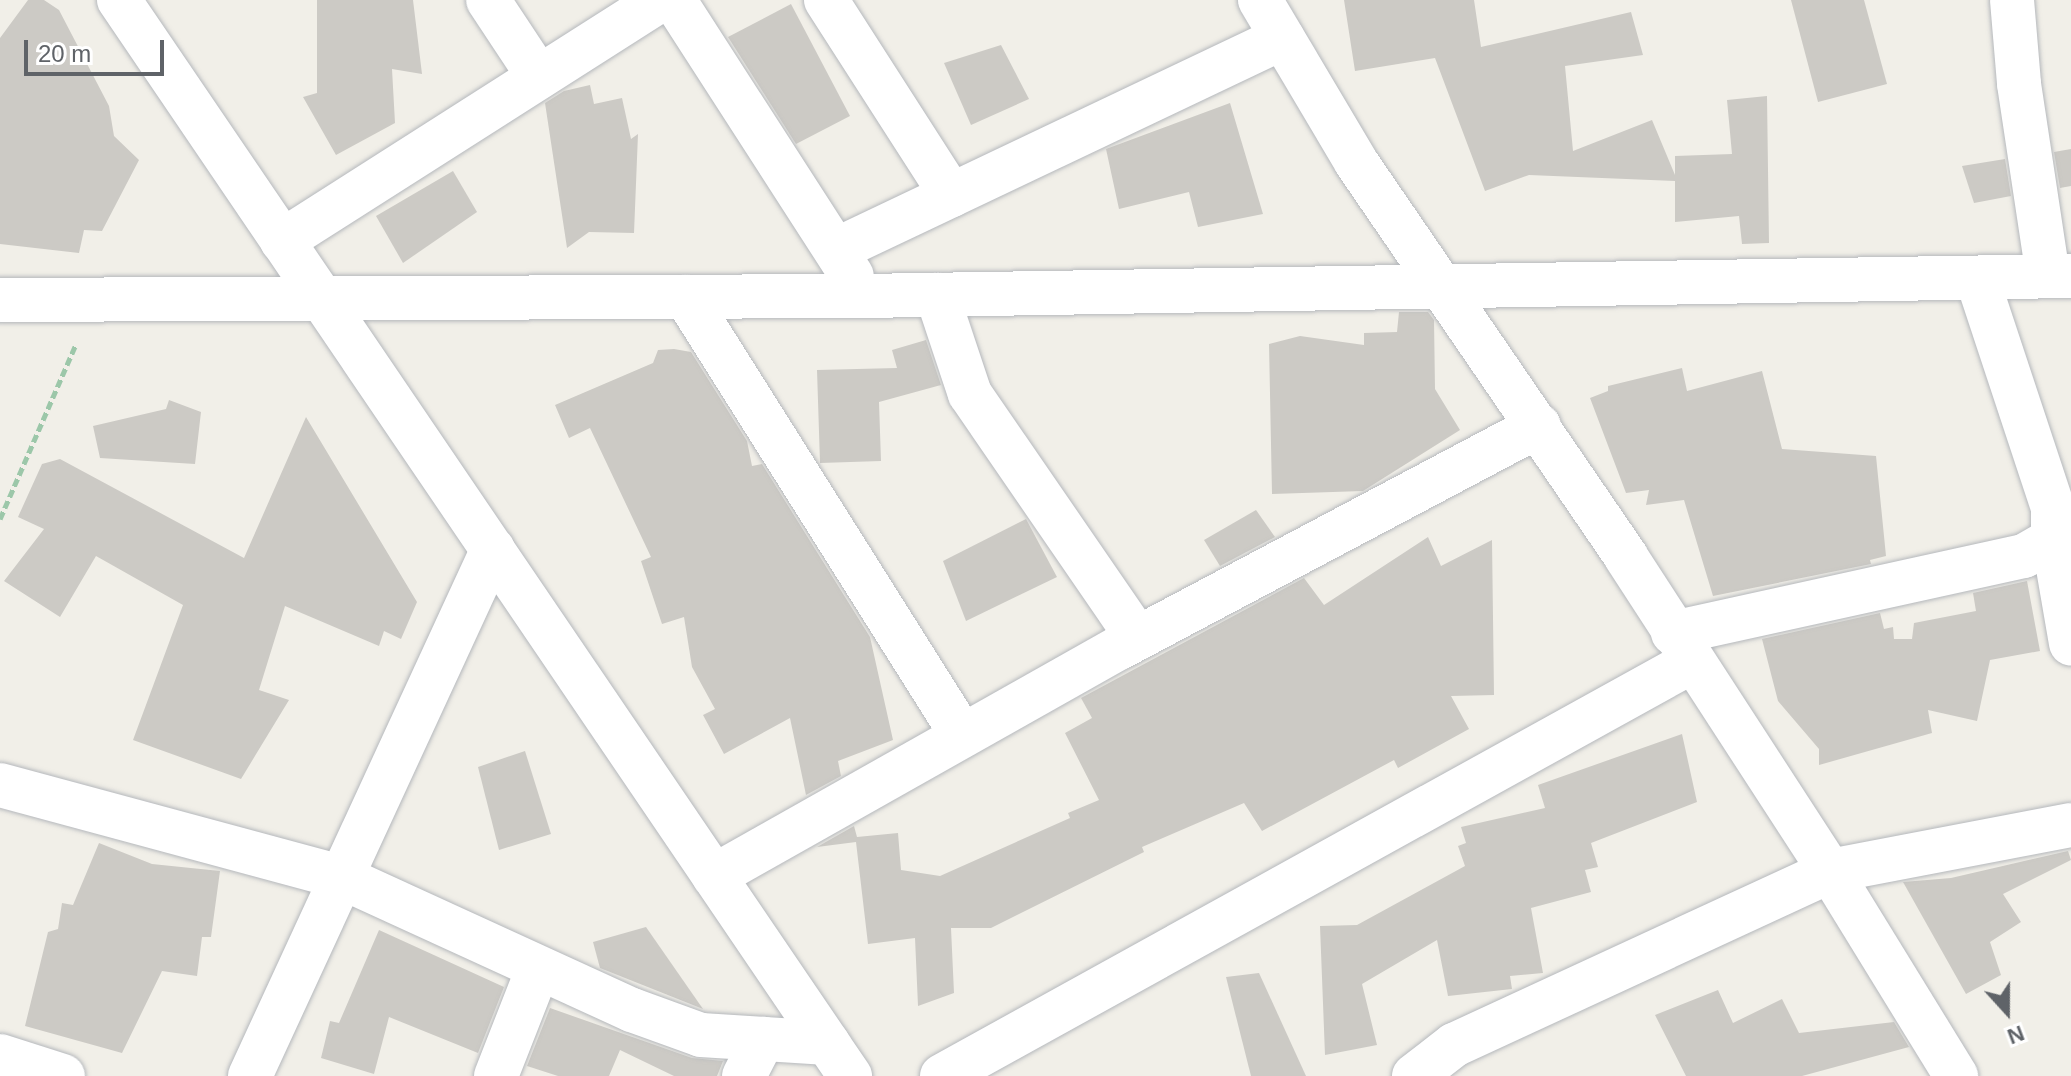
<!DOCTYPE html>
<style>
body{margin:0}
#map{position:relative;width:2071px;height:1076px;overflow:hidden;background:#f1efe8;font-family:Arial,sans-serif}
div>[style]{position:absolute}
[style*='--x']{left:calc(var(--x)*1px);top:calc(var(--y)*1px);width:calc(var(--w)*1px);rotate:calc(var(--a)*1deg)}
.building>*{inset:0;background:#cccac5}
.path>*{height:5px;margin-top:-2.5px;transform-origin:0;background:repeating-linear-gradient(90deg,#9cc7a9 0 8px,transparent 0 12px)}
.roads{filter:drop-shadow(0 0 2px #b5b8bc) drop-shadow(0 0 2px #b5b8bc)}
.minor>*{height:44px;margin:-22px;padding:0 22px;transform-origin:22px;border-radius:22px;background:#fff}
.tertiary>*{height:44px;margin:-22px;padding:0 22px;transform-origin:22px;border-radius:22px;background:#fff}
span{translate:-50% -50%;white-space:nowrap;text-align:center;line-height:1.15;-webkit-text-stroke:7px #fff;paint-order:stroke}
.north{position:absolute;left:1967px;top:972px;width:80px;height:80px;-webkit-text-stroke:6px #fff;paint-order:stroke;rotate:159deg;font-size:22px;font-weight:700;line-height:32px;text-align:center;color:#5f6368}
.north::after{content:'';display:block;margin:auto;width:28px;height:36px;background:#5f6368;clip-path:polygon(50% 0,100% 100%,50% 72%,0 100%)}
.scale{position:absolute;left:24px;top:40px;width:140px;height:36px;box-sizing:border-box;border:4px solid #5f6368;border-top:0;padding-left:10px;font-size:24px;line-height:28px;white-space:nowrap;color:#5f6368;-webkit-text-stroke:6px #fff;paint-order:stroke}
</style>
<div id="map">
<div class="building">
<div style="clip-path:polygon(28px 0,44px 0,59px 10px,109px 106px,114px 136px,139px 160px,102px 231px,84px 230px,79px 253px,0 244px,0 38px)"></div>
<div style="clip-path:polygon(317px 0,413px 0,422px 74px,392px 69px,395px 123px,336px 155px,303px 97px,317px 93px)"></div>
<div style="clip-path:polygon(1344px 0,1474px 0,1481px 47px,1631px 12px,1643px 55px,1565px 66px,1573px 151px,1652px 120px,1675px 175px,1675px 156px,1732px 154px,1727px 100px,1767px 96px,1769px 243px,1742px 244px,1739px 216px,1675px 222px,1675px 181px,1529px 175px,1485px 191px,1435px 58px,1355px 71px)"></div>
<div style="clip-path:polygon(1791px 0,1864px 0,1887px 84px,1818px 102px)"></div>
<div style="clip-path:polygon(791px 4px,850px 116px,796px 144px,728px 37px)"></div>
<div style="clip-path:polygon(1001px 45px,1029px 99px,971px 125px,944px 63px)"></div>
<div style="clip-path:polygon(590px 85px,594px 104px,622px 98px,631px 139px,638px 134px,634px 233px,589px 232px,567px 248px,545px 103px,564px 91px)"></div>
<div style="clip-path:polygon(1230px 103px,1263px 214px,1198px 227px,1189px 192px,1119px 209px,1106px 149px)"></div>
<div style="clip-path:polygon(2071px 149px,2071px 186px,2060px 188px,2054px 152px)"></div>
<div style="clip-path:polygon(2005px 159px,2011px 196px,1974px 203px,1962px 166px)"></div>
<div style="clip-path:polygon(453px 171px,477px 212px,403px 263px,376px 216px)"></div>
<div style="clip-path:polygon(1399px 312px,1428px 312px,1434px 320px,1435px 389px,1460px 430px,1363px 491px,1272px 494px,1269px 344px,1300px 336px,1364px 345px,1364px 333px,1397px 332px)"></div>
<div style="clip-path:polygon(926px 340px,941px 385px,879px 402px,881px 461px,820px 463px,817px 370px,897px 368px,892px 350px)"></div>
<div style="clip-path:polygon(674px 349px,691px 352px,747px 441px,752px 466px,762px 464px,870px 637px,893px 740px,838px 761px,841px 776px,806px 795px,790px 718px,724px 754px,703px 715px,715px 709px,692px 667px,684px 617px,662px 624px,641px 561px,651px 557px,590px 428px,569px 438px,555px 405px,653px 363px,658px 350px)"></div>
<div style="clip-path:polygon(1682px 368px,1687px 391px,1762px 371px,1782px 449px,1876px 456px,1886px 556px,1870px 560px,1871px 564px,1713px 596px,1684px 500px,1646px 505px,1649px 490px,1626px 493px,1590px 398px,1608px 391px,1608px 386px)"></div>
<div style="clip-path:polygon(169px 400px,201px 412px,195px 464px,100px 458px,93px 426px,166px 409px)"></div>
<div style="clip-path:polygon(306px 417px,417px 602px,401px 639px,384px 631px,379px 646px,285px 606px,259px 690px,289px 700px,241px 779px,133px 740px,183px 605px,96px 556px,60px 617px,4px 581px,44px 529px,18px 517px,42px 464px,60px 459px,244px 558px)"></div>
<div style="clip-path:polygon(1256px 510px,1275px 537px,1220px 566px,1204px 540px)"></div>
<div style="clip-path:polygon(1026px 519px,1057px 577px,966px 621px,943px 561px)"></div>
<div style="clip-path:polygon(1428px 537px,1441px 566px,1492px 540px,1494px 695px,1451px 696px,1469px 729px,1398px 768px,1394px 760px,1262px 831px,1244px 803px,1142px 847px,1144px 852px,991px 928px,951px 928px,954px 993px,918px 1006px,915px 938px,868px 944px,856px 842px,817px 847px,854px 826px,857px 837px,898px 833px,901px 870px,940px 876px,1070px 818px,1068px 813px,1099px 800px,1065px 733px,1092px 718px,1081px 698px,1304px 578px,1324px 605px)"></div>
<div style="clip-path:polygon(2027px 581px,2040px 651px,1990px 660px,1977px 721px,1928px 710px,1932px 733px,1819px 765px,1819px 749px,1778px 701px,1762px 639px,1880px 613px,1884px 629px,1893px 627px,1894px 639px,1912px 639px,1914px 623px,1976px 611px,1973px 593px)"></div>
<div style="clip-path:polygon(1682px 734px,1697px 802px,1591px 843px,1598px 867px,1585px 870px,1591px 892px,1531px 908px,1543px 973px,1510px 976px,1512px 989px,1448px 996px,1437px 940px,1362px 984px,1377px 1045px,1325px 1055px,1320px 926px,1357px 925px,1465px 866px,1458px 846px,1466px 843px,1461px 827px,1545px 808px,1538px 785px)"></div>
<div style="clip-path:polygon(525px 751px,551px 834px,499px 850px,478px 767px)"></div>
<div style="clip-path:polygon(99px 843px,152px 864px,220px 871px,211px 937px,202px 937px,197px 976px,162px 971px,122px 1053px,25px 1026px,48px 932px,58px 929px,62px 903px,73px 905px)"></div>
<div style="clip-path:polygon(2068px 851px,2071px 860px,2003px 894px,2021px 922px,1990px 942px,2001px 975px,1966px 994px,1903px 882px,1951px 878px)"></div>
<div style="clip-path:polygon(646px 927px,703px 1009px,600px 968px,593px 942px)"></div>
<div style="clip-path:polygon(379px 930px,504px 987px,478px 1053px,389px 1017px,374px 1074px,321px 1058px,330px 1021px,339px 1023px)"></div>
<div style="clip-path:polygon(1259px 973px,1306px 1076px,1251px 1076px,1226px 977px)"></div>
<div style="clip-path:polygon(1718px 990px,1733px 1023px,1782px 999px,1799px 1033px,1894px 1022px,1909px 1047px,1802px 1076px,1686px 1076px,1655px 1015px)"></div>
<div style="clip-path:polygon(550px 1008px,692px 1058px,723px 1061px,717px 1076px,674px 1076px,620px 1050px,609px 1076px,558px 1076px,527px 1066px)"></div>
</div>
<div class="path">
<div style="--x:0;--y:519;--w:191;--a:-66.5"></div>
</div>
<div class="roads">
<div class="minor">
<div style="--x:488;--y:0;--w:92;--a:56.5"></div>
<div style="--x:674;--y:0;--w:328;--a:57.2"></div>
<div style="--x:826;--y:0;--w:232;--a:57.3"></div>
<div style="--x:1260;--y:0;--w:188;--a:59.3"></div>
<div style="--x:1356;--y:162;--w:478;--a:55.6"></div>
<div style="--x:1626;--y:557;--w:374;--a:57"></div>
<div style="--x:1830;--y:871;--w:241;--a:58.4"></div>
<div style="--x:2012;--y:0;--w:84;--a:85.2"></div>
<div style="--x:2019;--y:84;--w:194;--a:81.4"></div>
<div style="--x:282;--y:241;--w:448;--a:-32.5"></div>
<div style="--x:838;--y:249;--w:492;--a:-25.4"></div>
<div style="--x:937;--y:295;--w:104;--a:71.6"></div>
<div style="--x:970;--y:394;--w:296;--a:55.5"></div>
<div style="--x:686;--y:297;--w:518;--a:57.78"></div>
<div style="--x:0;--y:300;--w:863;--a:-0.27"></div>
<div style="--x:863;--y:296;--w:1208;--a:-0.95"></div>
<div style="--x:2053;--y:539;--w:106;--a:80.2"></div>
<div style="--x:1673;--y:633;--w:359;--a:-12.4"></div>
<div style="--x:2024;--y:556;--w:34;--a:-30"></div>
<div style="--x:2053;--y:539;--w:31;--a:-90"></div>
<div style="--x:2053;--y:508;--w:242;--a:-108.3"></div>
<div style="--x:0;--y:785;--w:353;--a:15.1"></div>
<div style="--x:341;--y:877;--w:320;--a:24.6"></div>
<div style="--x:632;--y:1010;--w:73;--a:19.9"></div>
<div style="--x:701;--y:1035;--w:127;--a:3.6"></div>
<div style="--x:714;--y:876;--w:465;--a:-29.4"></div>
<div style="--x:1119;--y:648;--w:475;--a:-27.9"></div>
<div style="--x:0;--y:1056;--w:66;--a:17.6"></div>
<div style="--x:250;--y:1076;--w:580;--a:-65.25"></div>
<div style="--x:496;--y:1076;--w:115;--a:-68.6"></div>
<div style="--x:744;--y:1076;--w:42;--a:-62.8"></div>
<div style="--x:942;--y:1076;--w:856;--a:-28.93"></div>
<div style="--x:1414;--y:1076;--w:51;--a:-37.8"></div>
<div style="--x:1454;--y:1045;--w:414;--a:-24.8"></div>
<div style="--x:1830;--y:871;--w:245;--a:-10.8"></div>
</div>
<div class="tertiary">
<div style="--x:119;--y:0;--w:1301;--a:55.81"></div>
</div>
</div>
<div class="north">N</div>
<div class="scale">20 m</div>
</div>
